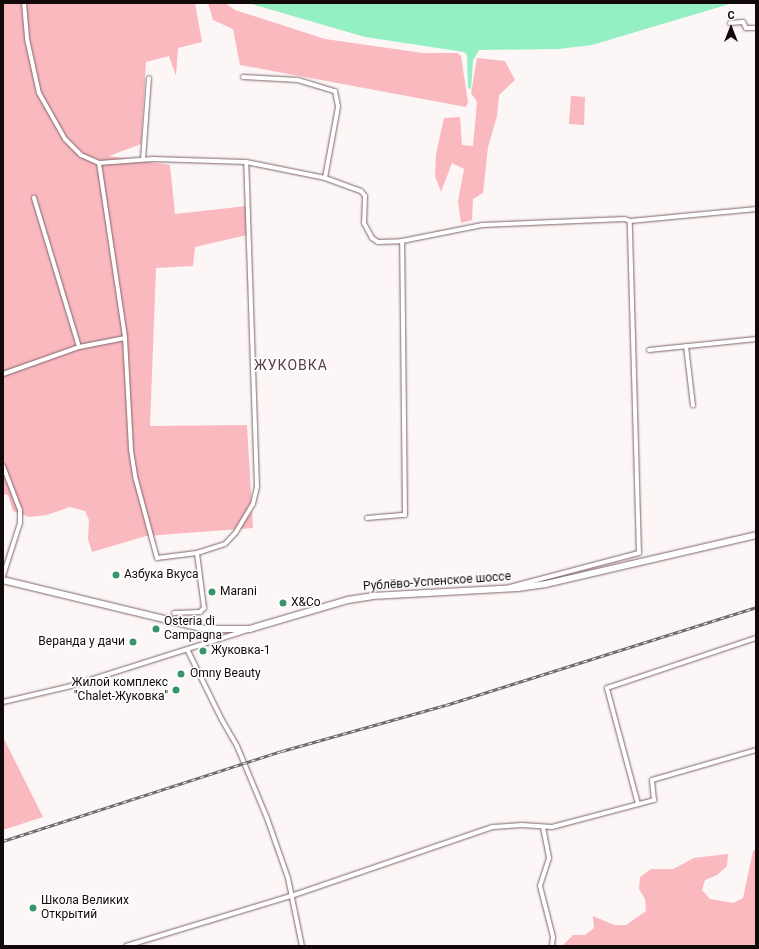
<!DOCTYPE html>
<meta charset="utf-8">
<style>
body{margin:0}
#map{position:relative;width:759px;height:949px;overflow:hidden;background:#fcf6f6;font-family:Roboto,sans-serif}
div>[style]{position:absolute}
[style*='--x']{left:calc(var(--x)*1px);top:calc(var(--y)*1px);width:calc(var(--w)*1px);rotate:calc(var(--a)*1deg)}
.green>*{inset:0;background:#fab8bf}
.water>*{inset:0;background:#94f0c3}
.roads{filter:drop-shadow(0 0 1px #7e6467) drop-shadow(0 0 1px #7e6467)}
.minor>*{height:4px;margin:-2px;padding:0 2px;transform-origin:2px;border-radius:2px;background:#fff}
.secondary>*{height:5.5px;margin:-2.75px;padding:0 2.75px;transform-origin:2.75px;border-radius:2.75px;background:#fff}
.rail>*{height:3px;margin-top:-1.5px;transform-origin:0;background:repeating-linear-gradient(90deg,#fff 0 4.5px,#736b6b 0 9px);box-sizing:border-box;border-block:1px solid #736b6b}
.dots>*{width:11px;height:11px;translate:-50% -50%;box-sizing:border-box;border:2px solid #fff;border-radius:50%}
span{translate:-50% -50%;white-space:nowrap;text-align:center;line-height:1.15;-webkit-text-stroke:3px #fff;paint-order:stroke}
.poi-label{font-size:12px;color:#12090a}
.left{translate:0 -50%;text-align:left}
.right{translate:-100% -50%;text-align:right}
.street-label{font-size:12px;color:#12090a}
.quarter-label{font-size:14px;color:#573f42;letter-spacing:1px}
.frame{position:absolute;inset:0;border:4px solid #12090a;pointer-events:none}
.north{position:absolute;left:711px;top:8px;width:40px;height:40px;-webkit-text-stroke:3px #fff;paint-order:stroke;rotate:0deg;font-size:11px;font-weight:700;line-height:16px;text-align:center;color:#12090a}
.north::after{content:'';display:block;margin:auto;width:14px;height:18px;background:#12090a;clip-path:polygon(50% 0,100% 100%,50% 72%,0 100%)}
</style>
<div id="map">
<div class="green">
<div style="clip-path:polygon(3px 3px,195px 3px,202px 42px,178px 48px,176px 76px,169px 56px,146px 62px,141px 144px,109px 156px,170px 165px,175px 214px,247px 206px,247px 235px,195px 247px,193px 266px,156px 268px,150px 426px,247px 425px,253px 528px,146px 536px,92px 552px,88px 539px,89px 520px,85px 511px,70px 507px,47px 515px,29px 517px,13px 511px,8px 495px,3px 494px)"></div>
<div style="clip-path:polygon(208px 3px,225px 3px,235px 10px,325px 39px,423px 53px,457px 53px,461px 56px,468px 102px,466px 107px,240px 65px,233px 29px,213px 20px)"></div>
<div style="clip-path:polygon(477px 58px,505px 61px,515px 80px,499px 95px,497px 116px,488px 147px,483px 193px,473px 199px,472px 220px,461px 223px,458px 201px,464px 169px,452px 163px,441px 192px,435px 176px,436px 154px,444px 118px,460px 117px,462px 145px,473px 146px,477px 102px,471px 93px)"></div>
<div style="clip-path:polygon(571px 96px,585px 97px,584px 125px,569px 124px)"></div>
<div style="clip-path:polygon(3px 737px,43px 817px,3px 830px)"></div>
<div style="clip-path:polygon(756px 849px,756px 946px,562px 946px,573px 935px,585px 935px,594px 928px,593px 916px,614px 925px,626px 925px,646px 911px,645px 899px,639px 889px,640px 877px,651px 869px,673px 869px,694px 858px,728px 854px,727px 866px,717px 875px,705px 880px,702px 890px,710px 899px,733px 903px,743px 898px,753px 851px)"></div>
</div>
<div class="water">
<div style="clip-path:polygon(248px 3px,733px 3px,592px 45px,559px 49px,479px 50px,473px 61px,471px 89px,468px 88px,467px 55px,464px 52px,365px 37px)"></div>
</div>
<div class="roads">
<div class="minor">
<div style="--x:24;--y:3;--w:36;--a:85"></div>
<div style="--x:27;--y:39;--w:55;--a:77.5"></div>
<div style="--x:39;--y:93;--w:53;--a:60.5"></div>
<div style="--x:65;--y:139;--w:23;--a:45"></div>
<div style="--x:81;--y:155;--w:20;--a:24"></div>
<div style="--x:99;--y:163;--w:177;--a:81.5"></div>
<div style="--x:125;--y:338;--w:112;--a:86.9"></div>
<div style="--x:131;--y:450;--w:30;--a:81"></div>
<div style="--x:136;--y:480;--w:81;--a:74.9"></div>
<div style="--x:157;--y:558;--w:40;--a:-7.1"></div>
<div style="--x:197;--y:553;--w:29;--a:-18"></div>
<div style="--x:225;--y:544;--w:16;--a:-47"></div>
<div style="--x:236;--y:532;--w:33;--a:-59"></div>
<div style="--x:253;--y:504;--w:17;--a:-77"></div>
<div style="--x:257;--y:487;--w:325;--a:-91.9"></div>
<div style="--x:730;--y:23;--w:13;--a:-4"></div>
<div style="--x:743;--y:22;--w:7;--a:63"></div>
<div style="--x:746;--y:28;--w:10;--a:0"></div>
<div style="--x:243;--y:77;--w:55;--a:3.1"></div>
<div style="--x:298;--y:80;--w:39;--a:17"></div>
<div style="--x:335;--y:91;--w:16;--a:79"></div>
<div style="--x:338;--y:107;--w:72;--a:100.4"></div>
<div style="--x:143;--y:159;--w:81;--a:-85.8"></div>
<div style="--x:99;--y:163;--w:54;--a:-4.2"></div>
<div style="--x:153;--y:159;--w:93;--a:1.8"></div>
<div style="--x:246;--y:162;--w:81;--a:11.4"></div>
<div style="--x:325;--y:178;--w:38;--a:20"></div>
<div style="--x:361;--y:191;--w:6;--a:51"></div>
<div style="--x:365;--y:196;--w:27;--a:92"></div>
<div style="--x:364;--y:223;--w:17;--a:62"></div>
<div style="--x:372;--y:238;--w:7;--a:34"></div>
<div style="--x:378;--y:242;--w:24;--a:-2"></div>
<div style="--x:402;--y:241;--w:82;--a:-11.3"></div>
<div style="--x:482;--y:225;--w:143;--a:-2.4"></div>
<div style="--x:625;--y:219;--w:5;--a:22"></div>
<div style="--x:630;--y:221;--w:127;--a:-5.4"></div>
<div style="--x:686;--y:346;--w:60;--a:83.3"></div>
<div style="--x:79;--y:347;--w:47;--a:-11.1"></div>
<div style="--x:649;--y:350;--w:108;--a:-5.9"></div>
<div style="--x:3;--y:374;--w:81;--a:-19.6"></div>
<div style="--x:79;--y:347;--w:156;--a:-106.8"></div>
<div style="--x:3;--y:466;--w:47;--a:68.9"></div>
<div style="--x:20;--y:510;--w:13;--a:90"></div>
<div style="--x:20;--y:523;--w:56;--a:107.8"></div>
<div style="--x:367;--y:518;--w:38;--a:-5"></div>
<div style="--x:405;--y:515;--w:274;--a:-90.6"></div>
<div style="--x:510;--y:587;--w:133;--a:-14.8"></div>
<div style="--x:639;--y:553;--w:332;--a:-91.6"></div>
<div style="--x:174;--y:613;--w:26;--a:-2"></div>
<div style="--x:200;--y:612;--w:6;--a:-45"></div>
<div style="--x:204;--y:608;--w:55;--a:-97.3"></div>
<div style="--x:188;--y:651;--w:77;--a:63.8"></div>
<div style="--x:222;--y:720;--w:30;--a:60"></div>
<div style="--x:237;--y:746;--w:78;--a:67.4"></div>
<div style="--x:267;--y:818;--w:64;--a:70.7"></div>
<div style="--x:288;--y:878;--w:69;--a:78.4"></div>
<div style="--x:3;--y:702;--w:70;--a:-13.2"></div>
<div style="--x:71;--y:686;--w:186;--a:-17.6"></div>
<div style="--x:638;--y:804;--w:120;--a:-105"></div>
<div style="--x:607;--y:688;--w:157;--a:-18.6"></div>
<div style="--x:543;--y:827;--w:32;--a:79"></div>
<div style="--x:549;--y:858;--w:29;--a:108"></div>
<div style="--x:540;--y:886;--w:53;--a:75.7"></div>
<div style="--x:553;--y:937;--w:9;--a:96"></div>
<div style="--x:126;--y:946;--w:172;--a:-16.9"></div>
<div style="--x:291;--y:896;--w:213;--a:-18.9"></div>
<div style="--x:493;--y:827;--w:29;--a:-4"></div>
<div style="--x:522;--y:825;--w:30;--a:4"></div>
<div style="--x:552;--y:827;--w:106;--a:-14.8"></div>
<div style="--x:654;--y:800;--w:20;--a:-96"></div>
<div style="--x:652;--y:780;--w:108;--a:-16.1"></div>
</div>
<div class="secondary">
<div style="--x:3;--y:580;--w:208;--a:13.6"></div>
<div style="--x:205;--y:629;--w:45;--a:0"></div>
<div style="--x:250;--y:629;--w:102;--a:-16.5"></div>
<div style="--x:348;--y:600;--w:24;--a:-9"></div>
<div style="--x:372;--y:596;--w:146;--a:-3.1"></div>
<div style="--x:518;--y:588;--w:28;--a:-8"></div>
<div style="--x:546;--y:584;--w:216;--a:-13.1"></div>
</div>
</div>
<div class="rail">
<div style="--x:3;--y:841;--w:293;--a:-17.9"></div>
<div style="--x:282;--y:751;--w:170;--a:-15.7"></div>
<div style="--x:446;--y:705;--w:325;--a:-17.5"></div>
</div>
<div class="dots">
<div style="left:116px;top:575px;background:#37946b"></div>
<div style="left:212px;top:592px;background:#37946b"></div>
<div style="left:283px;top:603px;background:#37946b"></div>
<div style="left:156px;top:629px;background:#37946b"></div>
<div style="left:133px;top:642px;background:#37946b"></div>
<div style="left:203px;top:651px;background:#37946b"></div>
<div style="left:181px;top:674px;background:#37946b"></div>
<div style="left:176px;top:690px;background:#37946b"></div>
<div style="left:33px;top:908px;background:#37946b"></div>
</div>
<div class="poi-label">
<span class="left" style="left:124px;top:575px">Азбука Вкуса</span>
<span class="left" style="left:220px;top:592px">Marani</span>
<span class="left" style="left:291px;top:603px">X&amp;Co</span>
<span class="left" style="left:164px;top:629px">Osteria di<br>Campagna</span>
<span class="right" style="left:125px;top:642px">Веранда у дачи</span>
<span class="left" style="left:211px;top:651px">Жуковка-1</span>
<span class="left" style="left:190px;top:674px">Omny Beauty</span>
<span class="right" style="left:168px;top:690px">Жилой комплекс<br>"Chalet-Жуковка"</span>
<span class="left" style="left:41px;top:908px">Школа Великих<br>Открытий</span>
</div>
<div class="street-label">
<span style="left:437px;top:582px;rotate:-4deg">Рублёво-Успенское шоссе</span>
</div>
<div class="quarter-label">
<span style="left:291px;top:365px">ЖУКОВКА</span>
</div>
<div class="frame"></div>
<div class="north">С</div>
</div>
